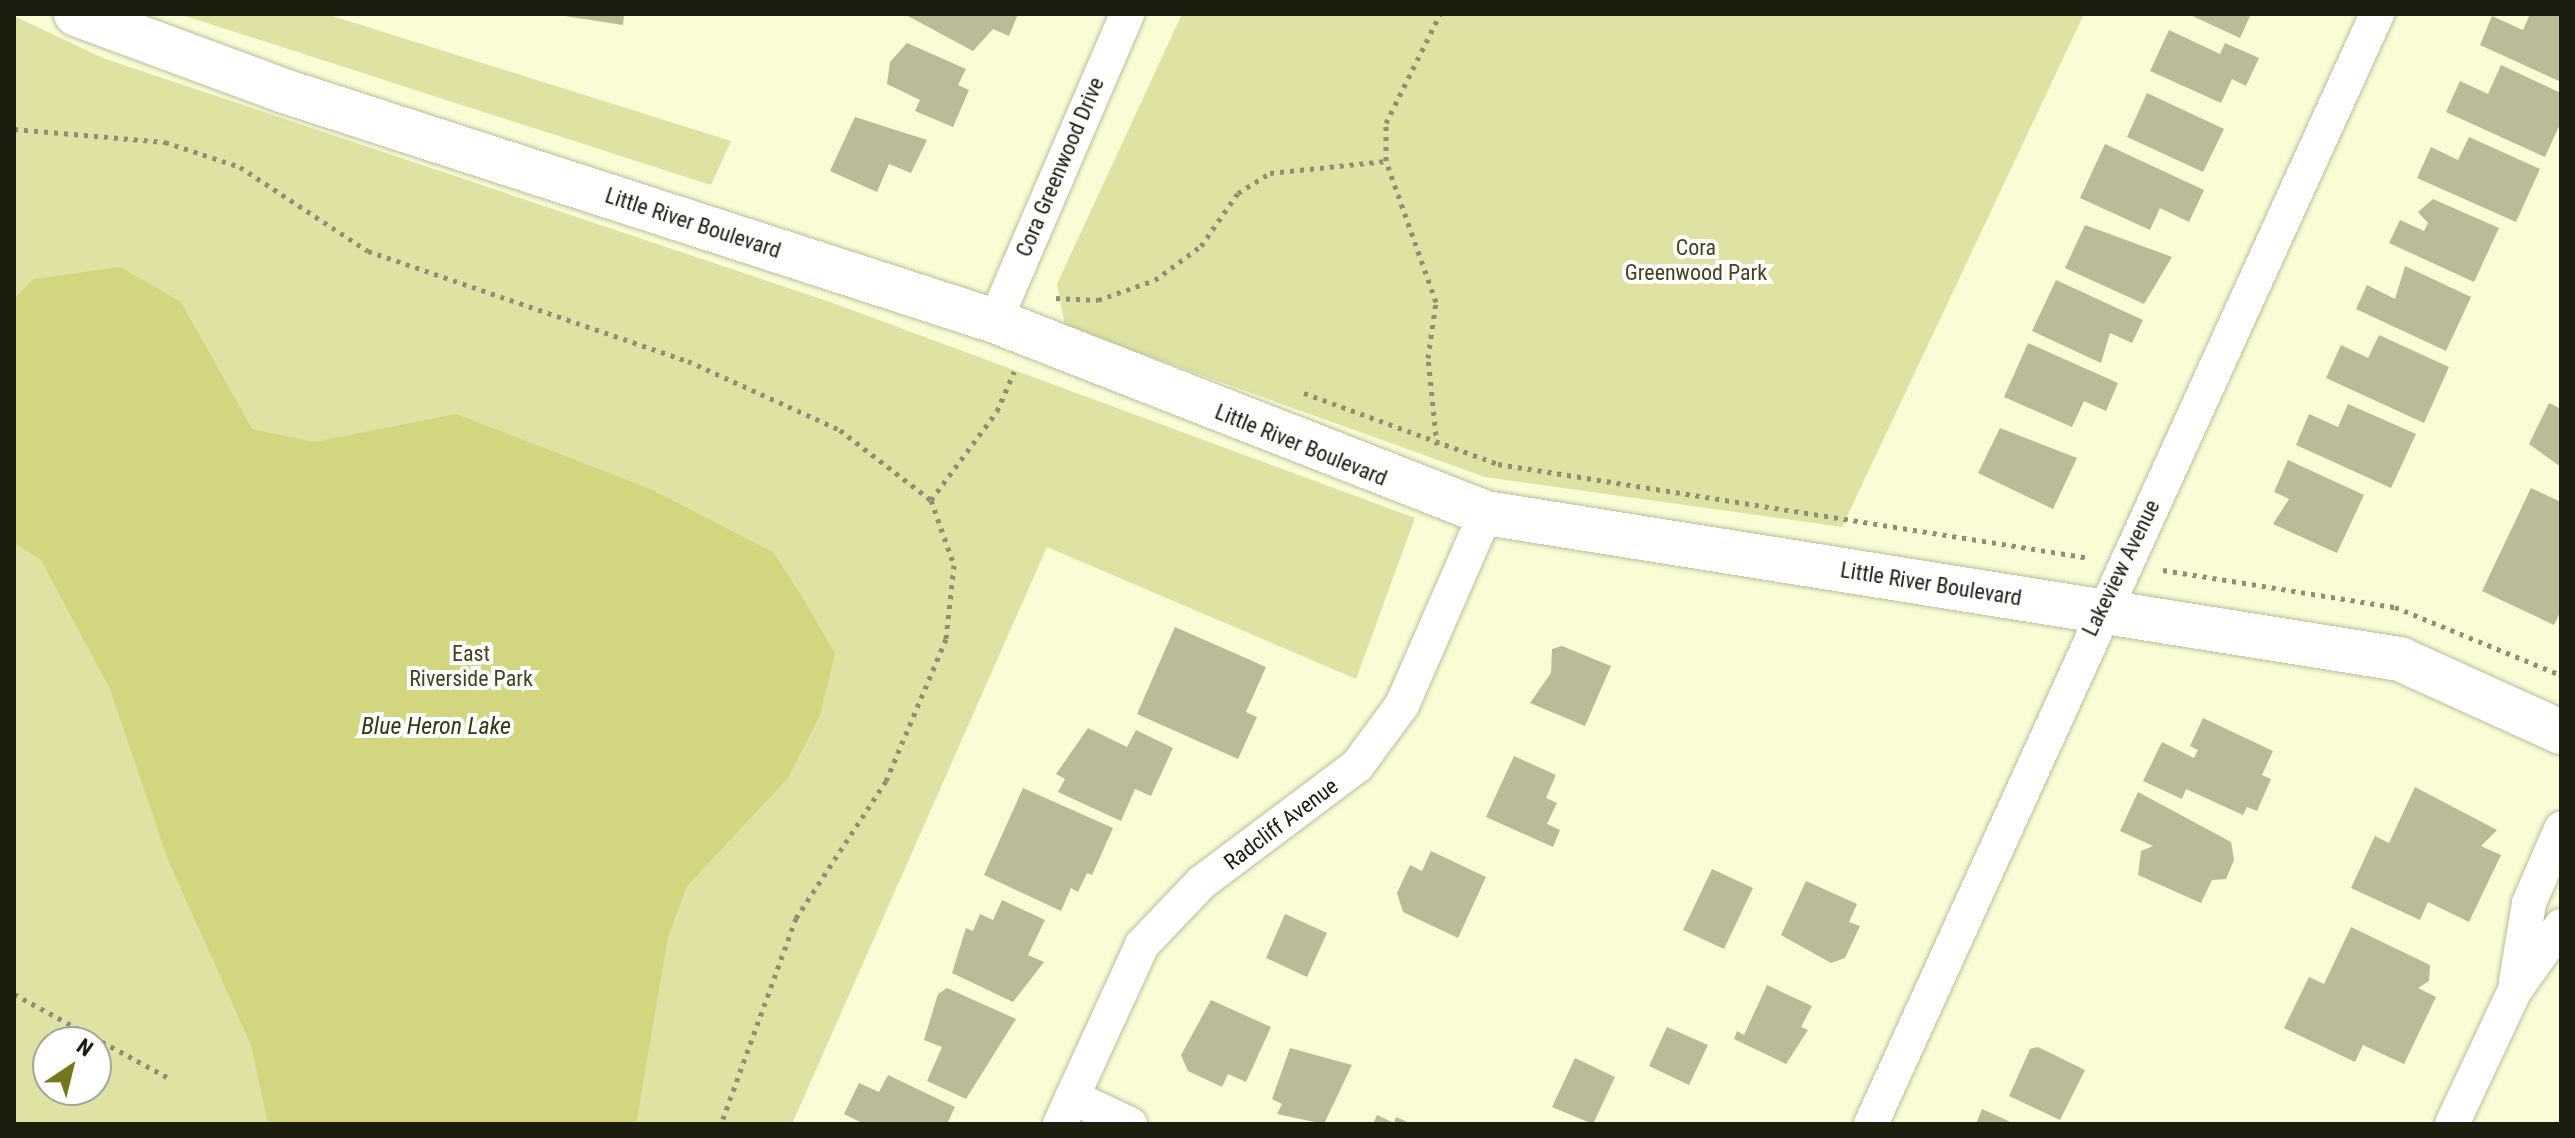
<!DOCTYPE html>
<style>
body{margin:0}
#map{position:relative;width:2575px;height:1138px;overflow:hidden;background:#fafcd6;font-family:"Roboto Condensed",sans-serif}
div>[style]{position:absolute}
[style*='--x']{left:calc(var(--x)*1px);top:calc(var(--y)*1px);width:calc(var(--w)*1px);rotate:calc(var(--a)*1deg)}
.green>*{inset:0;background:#dfe2a3}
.water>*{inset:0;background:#d3d67e}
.building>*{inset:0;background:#babc97}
.path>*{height:5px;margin-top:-2.5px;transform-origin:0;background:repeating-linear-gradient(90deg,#8e8f74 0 4px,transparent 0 10px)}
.roads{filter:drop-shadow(0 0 2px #bcbd99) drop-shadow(0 0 2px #bcbd99)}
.street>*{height:34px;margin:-17px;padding:0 17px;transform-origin:17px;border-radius:17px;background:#fff}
.secondary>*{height:44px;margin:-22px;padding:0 22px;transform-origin:22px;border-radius:22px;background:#fff}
span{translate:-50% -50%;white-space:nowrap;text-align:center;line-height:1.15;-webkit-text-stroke:8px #fff;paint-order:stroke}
.street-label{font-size:22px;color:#1d1d0f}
.park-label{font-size:22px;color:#43431e}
.water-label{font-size:24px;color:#363711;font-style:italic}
.frame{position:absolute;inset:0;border:16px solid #1d1d0f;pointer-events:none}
.north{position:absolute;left:32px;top:1026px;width:80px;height:80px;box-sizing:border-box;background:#fff;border:2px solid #a5a59f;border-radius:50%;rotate:35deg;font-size:22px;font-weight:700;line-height:32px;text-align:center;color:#1d1d0f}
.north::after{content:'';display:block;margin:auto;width:28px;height:36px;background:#76771d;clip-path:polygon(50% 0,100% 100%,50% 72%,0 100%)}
</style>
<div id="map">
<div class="green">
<div style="clip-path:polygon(179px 14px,326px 14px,731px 141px,711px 185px)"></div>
<div style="clip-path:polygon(1182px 14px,2084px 14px,1842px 527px,1485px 477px,1065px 326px,1057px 284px)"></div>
<div style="clip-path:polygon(evenodd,14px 16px,103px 58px,830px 302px,1415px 518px,1356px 679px,1047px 547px,792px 1124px,14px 1124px,14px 16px,48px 1042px,96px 1042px,96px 1090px,48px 1090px,48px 1042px)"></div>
</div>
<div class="water">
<div style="clip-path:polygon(120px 267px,181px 302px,252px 429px,314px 442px,456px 414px,648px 488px,773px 552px,803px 598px,835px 654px,820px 715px,788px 778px,687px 886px,668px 937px,636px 1124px,268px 1124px,251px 1045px,168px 860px,110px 689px,41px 560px,14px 543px,14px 298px,34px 279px)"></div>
</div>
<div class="building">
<div style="clip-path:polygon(552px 14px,624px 14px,623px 25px)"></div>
<div style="clip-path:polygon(904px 14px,1018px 14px,1009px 36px,993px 29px,973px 51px)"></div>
<div style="clip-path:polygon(2188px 14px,2251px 14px,2240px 38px)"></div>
<div style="clip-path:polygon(2530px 14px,2561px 14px,2561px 82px,2480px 45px,2492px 16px,2523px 30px)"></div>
<div style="clip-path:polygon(2169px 30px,2220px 54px,2225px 43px,2259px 58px,2246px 86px,2232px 79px,2221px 103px,2150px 71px)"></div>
<div style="clip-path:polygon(907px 43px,966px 69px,958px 85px,969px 90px,953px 127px,915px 111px,920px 100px,887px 84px,890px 62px)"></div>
<div style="clip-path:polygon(2501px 65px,2561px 93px,2561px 122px,2545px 157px,2446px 112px,2460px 81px,2488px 94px)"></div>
<div style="clip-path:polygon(2147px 93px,2224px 129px,2203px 172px,2127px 137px)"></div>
<div style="clip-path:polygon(855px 117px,927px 140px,911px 173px,889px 164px,877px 192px,830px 171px)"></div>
<div style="clip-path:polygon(2469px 137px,2540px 169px,2516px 222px,2417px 178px,2431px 147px,2458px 160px)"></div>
<div style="clip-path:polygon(2105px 144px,2204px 190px,2189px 222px,2160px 208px,2150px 230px,2080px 198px)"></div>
<div style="clip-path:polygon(2433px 199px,2499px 228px,2474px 282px,2389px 243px,2400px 220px,2424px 231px,2428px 223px,2418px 212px)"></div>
<div style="clip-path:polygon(2085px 225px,2172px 257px,2144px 304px,2065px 268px)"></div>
<div style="clip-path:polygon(2405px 266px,2471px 297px,2446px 351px,2356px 309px,2367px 285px,2395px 299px)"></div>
<div style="clip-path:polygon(2056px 280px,2143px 320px,2132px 343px,2110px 333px,2101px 363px,2032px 331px)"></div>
<div style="clip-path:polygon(2379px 335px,2449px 367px,2424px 423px,2326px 378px,2341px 345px,2368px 358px)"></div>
<div style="clip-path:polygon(2028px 343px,2118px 383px,2106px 411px,2084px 401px,2072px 427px,2004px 397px)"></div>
<div style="clip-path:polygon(2549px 403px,2561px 409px,2561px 467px,2529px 444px)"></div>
<div style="clip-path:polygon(2348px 404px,2416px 434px,2391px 488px,2296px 445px,2309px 414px,2338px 427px)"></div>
<div style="clip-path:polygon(2000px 428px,2077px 458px,2053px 509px,1978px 473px)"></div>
<div style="clip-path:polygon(2288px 460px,2364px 495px,2337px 553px,2273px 524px,2289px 499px,2274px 492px)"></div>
<div style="clip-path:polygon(2531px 488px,2561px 502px,2561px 611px,2554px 625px,2482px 591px)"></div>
<div style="clip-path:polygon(1175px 627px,1266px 667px,1246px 712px,1257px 717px,1238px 759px,1137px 714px)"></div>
<div style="clip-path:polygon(1562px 646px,1611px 666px,1585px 726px,1530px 703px,1551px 673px,1552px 649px)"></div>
<div style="clip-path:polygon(2203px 718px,2273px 751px,2262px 775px,2271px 779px,2257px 811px,2247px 807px,2243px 815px,2186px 789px,2182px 799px,2143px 781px,2162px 742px,2194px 758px,2198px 750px,2190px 746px)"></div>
<div style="clip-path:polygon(1088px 728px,1127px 747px,1136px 730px,1173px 748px,1151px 796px,1135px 789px,1121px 821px,1058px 792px,1065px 779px,1056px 774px)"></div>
<div style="clip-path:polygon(1514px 756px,1556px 775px,1546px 798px,1557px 803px,1547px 824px,1560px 830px,1553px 847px,1486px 817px)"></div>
<div style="clip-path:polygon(2415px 787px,2497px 830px,2481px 846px,2501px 855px,2469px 922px,2428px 902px,2420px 920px,2351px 888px,2375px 836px,2389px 843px)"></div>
<div style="clip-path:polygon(1023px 788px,1113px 828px,1092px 875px,1087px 873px,1078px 892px,1071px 888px,1061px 911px,984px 875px)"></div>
<div style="clip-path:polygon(2138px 792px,2231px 842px,2234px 860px,2226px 879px,2212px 880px,2201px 903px,2138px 875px,2141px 851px,2153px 846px,2120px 831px)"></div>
<div style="clip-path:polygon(1431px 851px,1486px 877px,1458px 938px,1403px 912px,1397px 893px,1410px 865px,1422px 871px)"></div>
<div style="clip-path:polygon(1712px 869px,1753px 888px,1724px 949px,1683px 930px)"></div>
<div style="clip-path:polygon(1806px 881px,1857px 904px,1849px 922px,1860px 926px,1845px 958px,1831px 963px,1781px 935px)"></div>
<div style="clip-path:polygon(1002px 900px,1045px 920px,1028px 955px,1044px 962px,1013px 1002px,952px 973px,966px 928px,973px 931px,980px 914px,993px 920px)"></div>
<div style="clip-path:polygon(1285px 914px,1327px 933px,1307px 977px,1266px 958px)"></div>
<div style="clip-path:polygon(2351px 927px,2430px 965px,2429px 981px,2418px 988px,2436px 997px,2404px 1064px,2363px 1045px,2355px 1062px,2284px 1028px,2309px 977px,2324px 984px)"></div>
<div style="clip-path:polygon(1767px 985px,1812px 1006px,1801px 1027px,1808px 1030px,1786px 1064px,1734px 1039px,1737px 1031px,1744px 1035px)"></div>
<div style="clip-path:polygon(947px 988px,1016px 1019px,966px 1099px,927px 1081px,942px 1047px,924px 1040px,938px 994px)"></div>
<div style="clip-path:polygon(1211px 1000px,1271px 1027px,1246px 1082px,1228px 1074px,1222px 1087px,1188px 1071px,1181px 1055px)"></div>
<div style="clip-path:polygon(1667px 1027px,1708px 1045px,1689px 1085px,1649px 1066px)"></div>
<div style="clip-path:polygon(2038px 1047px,2085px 1070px,2060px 1120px,2009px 1096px,2030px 1049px)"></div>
<div style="clip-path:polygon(1290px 1048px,1352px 1065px,1324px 1124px,1277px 1114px,1282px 1104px,1272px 1099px)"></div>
<div style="clip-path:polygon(1575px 1058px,1615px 1077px,1593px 1124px,1552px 1107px)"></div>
<div style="clip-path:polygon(888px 1075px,955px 1107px,947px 1124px,864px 1124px,844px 1114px,859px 1083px,879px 1092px)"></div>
<div style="clip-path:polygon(1982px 1109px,2015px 1124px,1976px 1124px)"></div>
<div style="clip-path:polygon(1377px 1115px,1394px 1123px,1396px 1117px,1412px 1124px,1373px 1124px)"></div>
</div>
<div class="path">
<div style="--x:14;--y:129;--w:152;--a:4.9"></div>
<div style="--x:165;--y:142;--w:79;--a:18.4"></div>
<div style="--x:240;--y:167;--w:153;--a:33.3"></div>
<div style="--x:368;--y:251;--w:338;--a:19"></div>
<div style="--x:688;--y:361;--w:167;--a:24.4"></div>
<div style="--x:840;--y:430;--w:115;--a:37.6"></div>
<div style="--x:931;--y:500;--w:69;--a:70.5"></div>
<div style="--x:954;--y:565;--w:74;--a:96.2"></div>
<div style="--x:946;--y:639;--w:154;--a:112.9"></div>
<div style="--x:886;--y:781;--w:164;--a:123.3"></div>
<div style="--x:796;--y:918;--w:219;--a:110"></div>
<div style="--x:1056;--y:298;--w:42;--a:2.7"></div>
<div style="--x:1098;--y:300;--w:60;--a:-19.3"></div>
<div style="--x:1155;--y:280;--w:57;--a:-36.5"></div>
<div style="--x:1201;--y:246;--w:65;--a:-55.1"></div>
<div style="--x:1238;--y:193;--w:38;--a:-32"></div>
<div style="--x:1270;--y:173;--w:117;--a:-5.9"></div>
<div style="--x:1304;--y:393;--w:207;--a:20.1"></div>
<div style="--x:1498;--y:464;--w:599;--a:9.02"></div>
<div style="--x:1437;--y:445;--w:87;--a:-95.9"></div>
<div style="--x:1428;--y:358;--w:57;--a:-81.9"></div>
<div style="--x:1436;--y:302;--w:150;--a:-109.5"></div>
<div style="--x:1386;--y:161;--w:38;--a:-90"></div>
<div style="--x:1386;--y:123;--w:122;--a:-63.6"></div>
<div style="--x:931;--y:500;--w:111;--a:-53.4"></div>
<div style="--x:997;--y:411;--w:43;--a:-66.4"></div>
<div style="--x:2163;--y:570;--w:235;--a:9.1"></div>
<div style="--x:2395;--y:607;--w:179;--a:22.3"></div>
<div style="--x:14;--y:994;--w:174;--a:28.5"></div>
</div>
<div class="roads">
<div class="street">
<div style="--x:995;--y:321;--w:334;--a:-66.7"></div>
<div style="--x:2516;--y:981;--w:79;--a:-80.5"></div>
<div style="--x:2529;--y:903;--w:81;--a:-66.6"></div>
<div style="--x:1072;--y:1097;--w:64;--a:25"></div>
<div style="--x:1060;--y:1124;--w:197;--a:-65.4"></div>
<div style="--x:1142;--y:945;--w:86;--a:-46.4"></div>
<div style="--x:1201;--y:883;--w:195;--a:-36.9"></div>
<div style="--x:1357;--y:766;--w:76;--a:-53.6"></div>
<div style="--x:1402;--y:705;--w:210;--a:-66.4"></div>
<div style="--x:1871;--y:1124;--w:1220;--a:-65.49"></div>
<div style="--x:2452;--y:1124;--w:148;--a:-64.8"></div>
<div style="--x:2515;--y:990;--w:79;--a:-54.3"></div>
</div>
<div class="secondary">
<div style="--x:76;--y:14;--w:222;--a:20.3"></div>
<div style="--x:284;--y:91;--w:747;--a:17.93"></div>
<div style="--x:995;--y:321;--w:527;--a:21.36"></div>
<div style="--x:1486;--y:513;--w:926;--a:9.08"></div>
<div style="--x:2400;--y:659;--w:177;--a:24.4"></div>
</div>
</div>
<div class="street-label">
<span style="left:1060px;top:167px;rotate:-67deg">Cora Greenwood Drive</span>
<span style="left:693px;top:223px;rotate:18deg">Little River Boulevard</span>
<span style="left:1301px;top:445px;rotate:22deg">Little River Boulevard</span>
<span style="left:2121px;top:568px;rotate:-64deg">Lakeview Avenue</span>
<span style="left:1931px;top:584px;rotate:9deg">Little River Boulevard</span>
<span style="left:1281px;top:824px;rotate:-37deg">Radcliff Avenue</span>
</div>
<div class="park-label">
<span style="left:1696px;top:260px">Cora<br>Greenwood Park</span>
<span style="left:471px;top:666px">East<br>Riverside Park</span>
</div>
<div class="water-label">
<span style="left:436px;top:727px">Blue Heron Lake</span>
</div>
<div class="frame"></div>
<div class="north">N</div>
</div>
